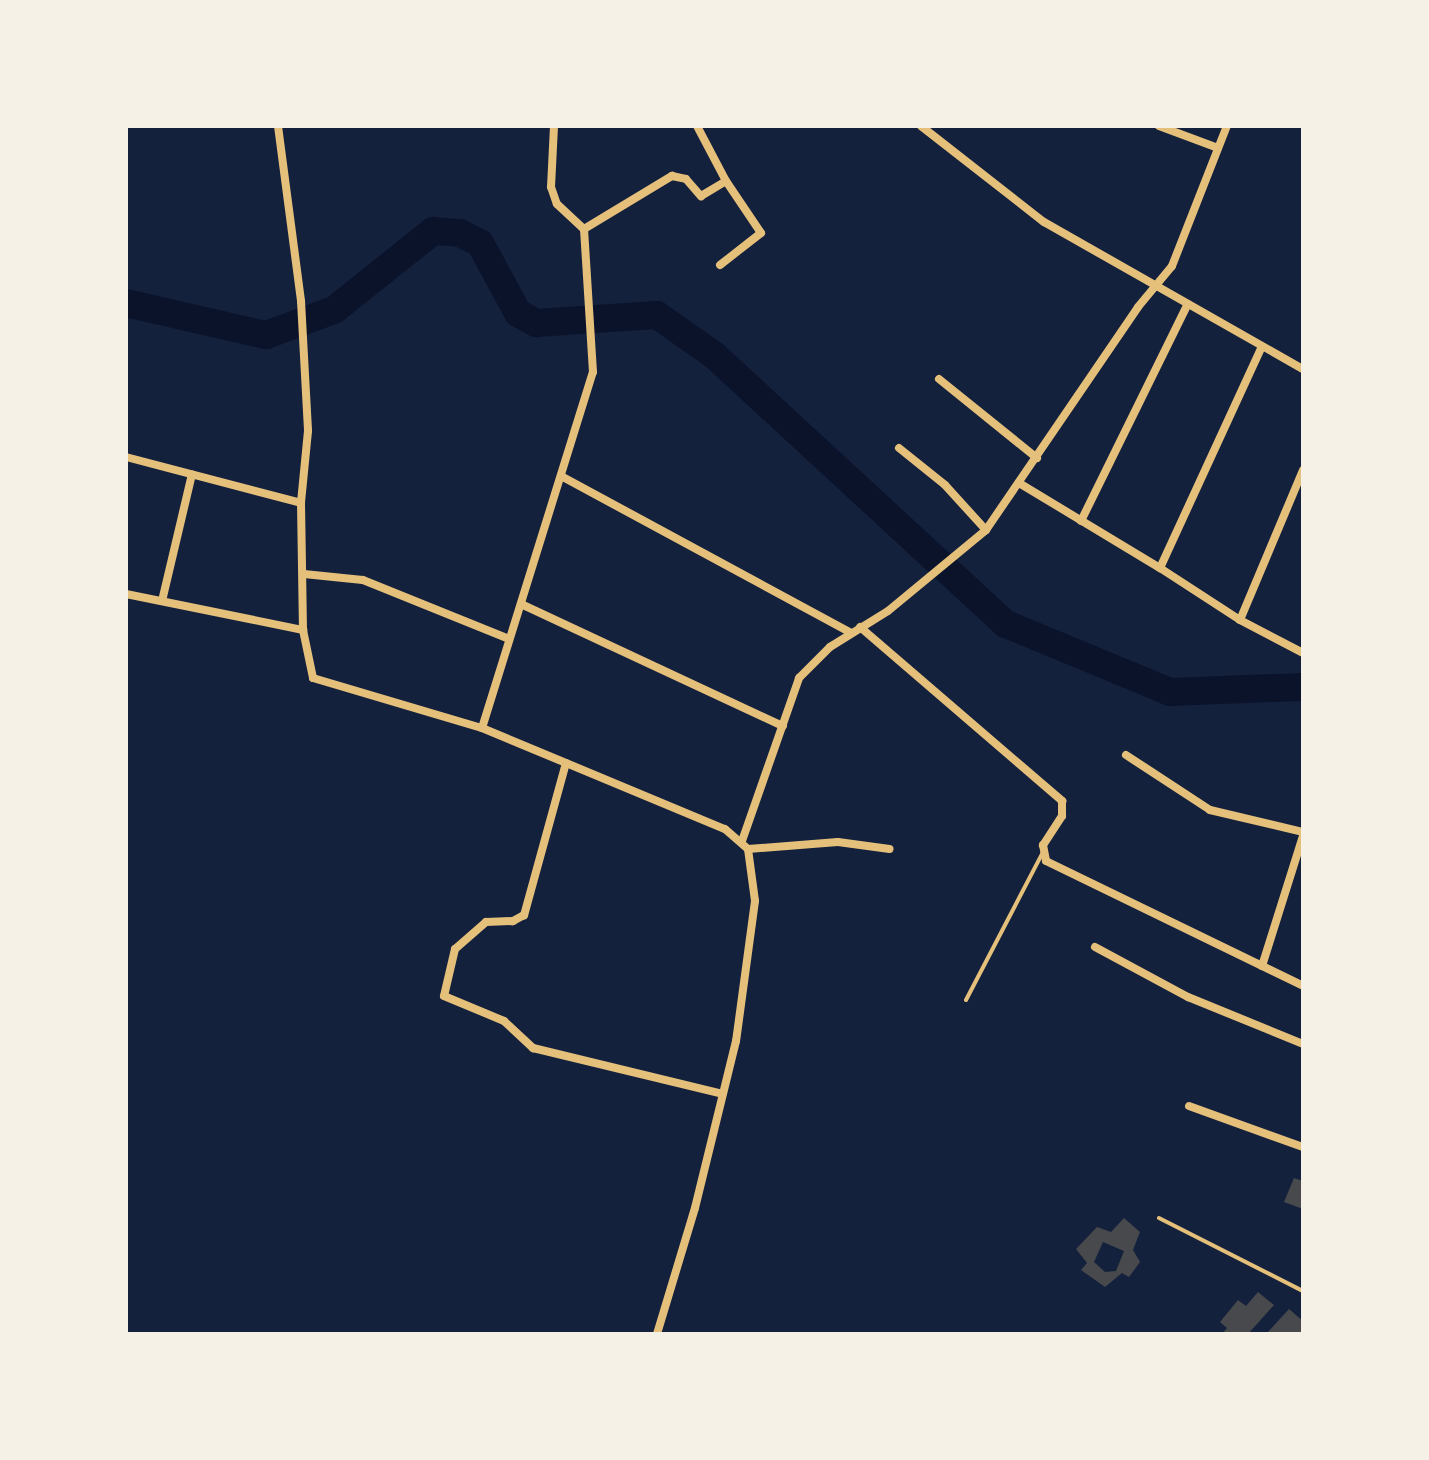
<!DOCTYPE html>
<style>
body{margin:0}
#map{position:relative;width:1429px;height:1460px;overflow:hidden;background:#14213d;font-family:Poppins,sans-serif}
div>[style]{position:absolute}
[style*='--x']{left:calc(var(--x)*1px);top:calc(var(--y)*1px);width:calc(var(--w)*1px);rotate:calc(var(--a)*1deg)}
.river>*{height:28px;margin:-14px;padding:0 14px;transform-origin:14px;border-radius:14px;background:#0b132b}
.building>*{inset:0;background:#48494c}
.service>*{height:4px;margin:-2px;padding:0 2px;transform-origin:2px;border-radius:2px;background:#e5c07b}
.minor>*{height:8px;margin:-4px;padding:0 4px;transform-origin:4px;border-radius:4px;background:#e5c07b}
span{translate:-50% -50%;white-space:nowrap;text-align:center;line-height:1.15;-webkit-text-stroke:7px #f6f1e7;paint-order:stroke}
.frame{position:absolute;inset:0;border:128px solid #f6f1e7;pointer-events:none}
</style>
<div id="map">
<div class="river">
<div style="--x:126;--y:303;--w:144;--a:12.9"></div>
<div style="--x:266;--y:335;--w:72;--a:-20.2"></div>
<div style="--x:334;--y:310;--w:127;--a:-38.6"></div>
<div style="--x:433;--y:231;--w:27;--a:4"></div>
<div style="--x:460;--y:233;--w:22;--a:27"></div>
<div style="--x:480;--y:243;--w:80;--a:61.5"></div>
<div style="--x:518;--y:313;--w:21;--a:29"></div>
<div style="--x:536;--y:323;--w:121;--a:-3.8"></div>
<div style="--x:657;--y:315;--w:70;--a:35.1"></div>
<div style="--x:714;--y:355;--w:397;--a:42.7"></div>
<div style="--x:1006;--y:624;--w:178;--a:22.5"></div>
<div style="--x:1170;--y:692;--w:133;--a:-2.2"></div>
</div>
<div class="building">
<div style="clip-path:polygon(1294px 1178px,1303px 1181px,1303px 1209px,1284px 1202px)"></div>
<div style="clip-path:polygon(evenodd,1124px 1218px,1140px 1232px,1133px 1250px,1140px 1262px,1129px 1277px,1122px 1273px,1105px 1287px,1081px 1270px,1087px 1263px,1076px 1249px,1097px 1227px,1111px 1232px,1124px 1218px,1103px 1242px,1124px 1251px,1116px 1271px,1105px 1272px,1094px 1262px,1103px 1242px)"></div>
<div style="clip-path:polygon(1258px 1292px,1274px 1305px,1248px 1334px,1222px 1334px,1227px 1328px,1220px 1322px,1238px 1300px,1246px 1306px)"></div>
<div style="clip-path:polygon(1289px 1309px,1303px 1321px,1303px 1334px,1266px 1334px)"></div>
</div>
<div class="service">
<div style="--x:966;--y:1000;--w:165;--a:-62.5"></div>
<div style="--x:1159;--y:1218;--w:161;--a:26.9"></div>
</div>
<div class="minor">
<div style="--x:278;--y:126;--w:177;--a:82.5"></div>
<div style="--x:301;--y:301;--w:130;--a:86.9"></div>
<div style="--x:308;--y:431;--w:72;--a:95.6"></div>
<div style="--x:301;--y:503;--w:127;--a:89.1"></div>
<div style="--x:303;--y:630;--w:49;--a:78.2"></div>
<div style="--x:313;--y:678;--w:176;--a:16.5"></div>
<div style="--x:482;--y:728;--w:263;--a:22.6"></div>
<div style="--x:725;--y:829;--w:30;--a:41"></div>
<div style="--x:748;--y:849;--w:52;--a:82.3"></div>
<div style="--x:755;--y:901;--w:141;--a:97.7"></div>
<div style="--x:736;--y:1041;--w:172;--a:103.8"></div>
<div style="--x:695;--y:1208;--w:132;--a:106.8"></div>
<div style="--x:554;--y:126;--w:61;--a:92.8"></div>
<div style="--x:551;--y:187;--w:18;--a:71"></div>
<div style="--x:557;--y:204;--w:37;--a:43"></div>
<div style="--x:921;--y:126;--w:156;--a:38"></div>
<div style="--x:1044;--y:222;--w:298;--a:29.6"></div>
<div style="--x:1159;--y:126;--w:63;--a:20.4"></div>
<div style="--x:720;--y:265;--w:52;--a:-38"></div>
<div style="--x:761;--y:233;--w:63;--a:-123.9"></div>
<div style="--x:939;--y:379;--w:126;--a:38.9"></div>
<div style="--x:899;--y:448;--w:59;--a:38.8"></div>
<div style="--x:945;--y:485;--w:61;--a:47.7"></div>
<div style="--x:126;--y:457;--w:181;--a:14.7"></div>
<div style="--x:561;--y:476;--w:330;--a:28.4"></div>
<div style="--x:1019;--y:483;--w:165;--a:31.1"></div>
<div style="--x:1160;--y:568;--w:244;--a:-65.3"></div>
<div style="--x:1081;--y:521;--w:242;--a:-63.8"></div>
<div style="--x:1160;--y:568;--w:95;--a:33"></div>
<div style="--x:1240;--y:620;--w:163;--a:-67.2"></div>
<div style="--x:304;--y:574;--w:59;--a:5.8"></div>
<div style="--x:363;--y:580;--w:157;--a:22"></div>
<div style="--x:126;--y:594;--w:181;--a:11.5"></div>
<div style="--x:162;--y:601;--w:130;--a:-76.7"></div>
<div style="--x:521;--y:604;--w:289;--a:25"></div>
<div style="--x:1240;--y:620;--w:71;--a:27.6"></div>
<div style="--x:860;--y:627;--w:267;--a:40.7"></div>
<div style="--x:1062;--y:801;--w:15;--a:90"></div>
<div style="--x:1062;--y:816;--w:35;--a:123"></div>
<div style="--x:1043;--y:845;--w:16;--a:79"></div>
<div style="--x:1046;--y:861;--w:286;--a:25.9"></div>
<div style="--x:482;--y:728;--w:373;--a:-72.7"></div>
<div style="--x:593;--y:372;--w:143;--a:-93.6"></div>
<div style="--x:584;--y:229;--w:103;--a:-31.1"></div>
<div style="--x:672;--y:176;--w:14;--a:12"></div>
<div style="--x:686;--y:179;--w:23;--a:49"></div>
<div style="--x:701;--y:196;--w:29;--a:-31"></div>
<div style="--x:726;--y:181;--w:62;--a:-117.8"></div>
<div style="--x:1126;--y:755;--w:100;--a:33.2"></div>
<div style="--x:1210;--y:810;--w:96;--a:13.3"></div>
<div style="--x:566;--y:763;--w:158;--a:105.4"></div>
<div style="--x:524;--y:915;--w:13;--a:151"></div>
<div style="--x:513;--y:921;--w:27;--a:178"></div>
<div style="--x:486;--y:922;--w:41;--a:138.9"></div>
<div style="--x:455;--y:949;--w:48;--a:103.2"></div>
<div style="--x:444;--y:996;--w:65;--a:22.6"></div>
<div style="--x:504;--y:1021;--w:40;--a:43"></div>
<div style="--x:533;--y:1048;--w:195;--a:13.6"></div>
<div style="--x:742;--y:841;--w:173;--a:-70.7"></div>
<div style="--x:799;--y:678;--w:44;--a:-45"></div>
<div style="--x:830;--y:647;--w:68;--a:-31.8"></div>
<div style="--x:888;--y:611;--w:127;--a:-39.6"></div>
<div style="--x:986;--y:530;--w:270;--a:-55.7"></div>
<div style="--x:1138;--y:307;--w:53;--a:-50.3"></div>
<div style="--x:1172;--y:266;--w:150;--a:-68.6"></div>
<div style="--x:748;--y:849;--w:90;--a:-4.4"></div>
<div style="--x:838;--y:842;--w:52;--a:7.7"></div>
<div style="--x:1095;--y:947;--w:106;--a:28.3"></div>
<div style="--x:1188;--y:997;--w:124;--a:22.2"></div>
<div style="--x:1262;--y:966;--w:136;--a:-72.5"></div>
<div style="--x:1189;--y:1106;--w:121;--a:19.8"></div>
</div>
<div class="frame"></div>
</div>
